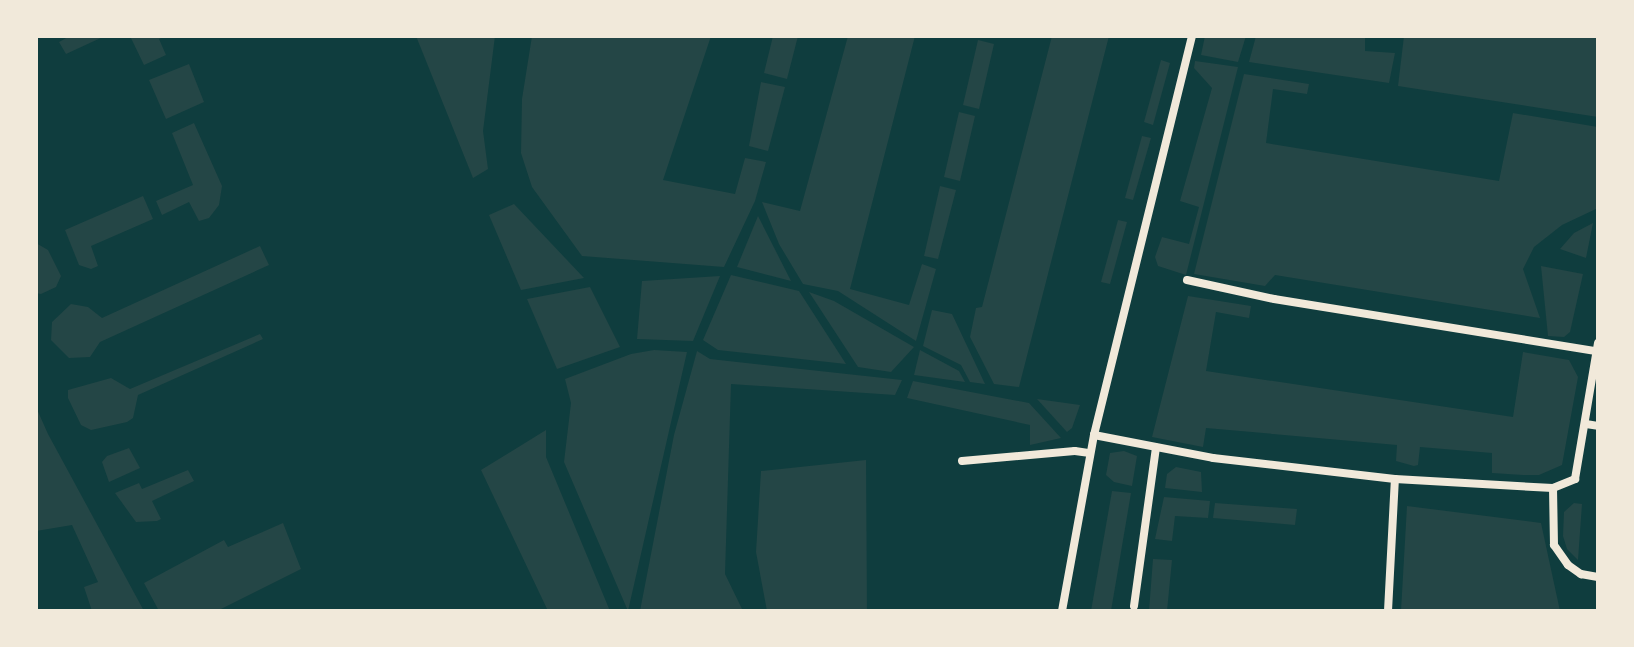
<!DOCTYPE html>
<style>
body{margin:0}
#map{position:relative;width:1634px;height:647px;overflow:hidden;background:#0f3d3e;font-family:Manrope,sans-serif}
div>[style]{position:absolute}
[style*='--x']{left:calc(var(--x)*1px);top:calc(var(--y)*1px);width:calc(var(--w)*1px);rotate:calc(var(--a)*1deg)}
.green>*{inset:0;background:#244646}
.minor>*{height:8px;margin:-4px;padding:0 4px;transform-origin:4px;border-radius:4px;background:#f1e9da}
span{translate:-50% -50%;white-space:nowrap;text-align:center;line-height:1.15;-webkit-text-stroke:8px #f1e9da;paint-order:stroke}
.frame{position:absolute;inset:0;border:38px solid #f1e9da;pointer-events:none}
</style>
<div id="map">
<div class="green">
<div style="clip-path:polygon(70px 36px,105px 36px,66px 54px,59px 42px)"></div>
<div style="clip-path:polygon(130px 36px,165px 36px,159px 39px,166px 55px,144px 65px)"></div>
<div style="clip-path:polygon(416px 36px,495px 36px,483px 131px,488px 169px,473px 178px)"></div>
<div style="clip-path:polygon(532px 36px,711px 36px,663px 180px,735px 194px,745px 158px,766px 162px,755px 201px,724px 267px,582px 256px,532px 187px,521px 153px,522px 99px)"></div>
<div style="clip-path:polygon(773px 36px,798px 36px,787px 79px,764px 73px)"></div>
<div style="clip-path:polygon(848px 36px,915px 36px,850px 289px,909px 305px,922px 264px,936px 269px,916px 341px,838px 291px,803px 284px,779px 244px,762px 202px,800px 211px)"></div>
<div style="clip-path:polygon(1052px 36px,1109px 36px,1019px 387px,994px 384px,970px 337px,976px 308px,982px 307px)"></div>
<div style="clip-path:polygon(1205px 36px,1246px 36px,1238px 62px,1201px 55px)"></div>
<div style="clip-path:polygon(1256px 36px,1365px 38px,1365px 51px,1395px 53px,1389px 83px,1249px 62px)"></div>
<div style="clip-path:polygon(1404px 36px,1598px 36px,1598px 117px,1398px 86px)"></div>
<div style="clip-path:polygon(978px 40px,994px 44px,979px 109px,963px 105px)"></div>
<div style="clip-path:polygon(1161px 60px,1170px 63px,1153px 125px,1144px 122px)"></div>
<div style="clip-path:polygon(1195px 61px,1238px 67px,1186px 275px,1158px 266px,1155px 257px,1162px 237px,1189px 244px,1199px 207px,1180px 201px,1212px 88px,1194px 68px)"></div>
<div style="clip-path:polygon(189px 64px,204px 102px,166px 119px,149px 80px)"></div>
<div style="clip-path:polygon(1244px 74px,1309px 84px,1307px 94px,1273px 89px,1266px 143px,1499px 181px,1513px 113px,1598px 127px,1598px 208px,1562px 225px,1534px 247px,1523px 269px,1540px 318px,1275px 275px,1265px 286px,1194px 274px)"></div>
<div style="clip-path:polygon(761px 82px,785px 87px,768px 151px,749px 146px)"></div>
<div style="clip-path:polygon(959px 112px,975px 116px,960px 181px,944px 177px)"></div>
<div style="clip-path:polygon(194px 123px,222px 186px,219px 205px,209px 218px,199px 221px,189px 202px,162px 215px,156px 201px,193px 185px,172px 133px)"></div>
<div style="clip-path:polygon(1142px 136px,1151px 138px,1133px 200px,1125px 198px)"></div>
<div style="clip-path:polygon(940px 186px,956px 190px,938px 259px,924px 256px)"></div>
<div style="clip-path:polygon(143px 196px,153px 219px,91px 246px,98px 266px,91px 269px,79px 265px,65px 230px)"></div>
<div style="clip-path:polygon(514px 204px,584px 278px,521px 290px,489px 215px)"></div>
<div style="clip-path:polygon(758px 216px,791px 281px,737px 267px)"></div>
<div style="clip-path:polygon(1118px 220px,1127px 222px,1110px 284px,1101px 282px)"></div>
<div style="clip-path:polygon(1593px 223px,1586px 258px,1560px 249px,1574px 233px)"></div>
<div style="clip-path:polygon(36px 243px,48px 250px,61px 276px,56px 287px,41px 294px,36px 293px)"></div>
<div style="clip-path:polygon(260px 246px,269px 265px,100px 342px,90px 357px,69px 358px,51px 340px,52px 322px,71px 304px,88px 307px,102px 318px)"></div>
<div style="clip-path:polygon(1541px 266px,1583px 274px,1570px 332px,1564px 337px,1548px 336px)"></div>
<div style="clip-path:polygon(731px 275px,799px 291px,846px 364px,718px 350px,703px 340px)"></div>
<div style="clip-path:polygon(720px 276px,693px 341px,637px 339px,642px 281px)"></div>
<div style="clip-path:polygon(590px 287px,620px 347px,557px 369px,527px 299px)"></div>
<div style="clip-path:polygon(809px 292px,834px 301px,914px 347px,891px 372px,858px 367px)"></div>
<div style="clip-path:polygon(1188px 296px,1251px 306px,1249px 318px,1216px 312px,1206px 371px,1513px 417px,1523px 352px,1569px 360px,1578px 377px,1562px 465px,1539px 475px,1523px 475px,1492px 473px,1492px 453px,1420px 447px,1418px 465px,1414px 466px,1396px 461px,1397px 445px,1206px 428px,1203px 447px,1152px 437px)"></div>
<div style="clip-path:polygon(932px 310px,952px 314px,985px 384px,970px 382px,961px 365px,923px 346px)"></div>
<div style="clip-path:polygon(260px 334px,263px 339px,138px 395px,133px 418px,127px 422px,91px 430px,81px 425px,68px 398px,68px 390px,111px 378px,130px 389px)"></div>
<div style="clip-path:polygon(654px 350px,687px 352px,628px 611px,564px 462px,571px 403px,565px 379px,631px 354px)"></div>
<div style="clip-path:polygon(920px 350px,959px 371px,965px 382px,914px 375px)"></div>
<div style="clip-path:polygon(697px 351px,710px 359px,902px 380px,895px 395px,731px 384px,725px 574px,743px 611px,640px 611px,674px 435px)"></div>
<div style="clip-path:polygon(913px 381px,1029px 403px,1061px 438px,1030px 445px,1030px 425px,907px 398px)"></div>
<div style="clip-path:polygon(1037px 399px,1080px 405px,1072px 428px,1067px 432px)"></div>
<div style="clip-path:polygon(36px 407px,48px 434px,144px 611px,92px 611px,84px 587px,98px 582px,72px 525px,36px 531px)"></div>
<div style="clip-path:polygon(546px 430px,546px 457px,610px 611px,548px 611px,481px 470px)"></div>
<div style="clip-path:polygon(129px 448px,140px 468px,109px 482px,102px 462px,107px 456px)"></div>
<div style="clip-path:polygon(1124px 451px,1137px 456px,1132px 486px,1114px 482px,1106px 475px,1110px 453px)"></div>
<div style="clip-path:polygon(866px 460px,867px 611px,767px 611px,756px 552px,761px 471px)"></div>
<div style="clip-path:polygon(1176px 467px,1201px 472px,1202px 492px,1165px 488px,1167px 474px)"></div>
<div style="clip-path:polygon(188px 470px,194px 481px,152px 501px,161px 519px,157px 521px,136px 522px,115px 493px,139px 483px,142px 489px)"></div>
<div style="clip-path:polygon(1112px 491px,1131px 493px,1111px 611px,1091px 611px)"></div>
<div style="clip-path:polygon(1164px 497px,1210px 501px,1208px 518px,1175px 516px,1172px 541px,1155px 539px)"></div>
<div style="clip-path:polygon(1215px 503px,1297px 509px,1295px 525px,1213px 518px)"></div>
<div style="clip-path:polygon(1574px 503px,1582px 504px,1578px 560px,1567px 549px,1563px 536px,1564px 512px)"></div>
<div style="clip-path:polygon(1407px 506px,1541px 523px,1560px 611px,1401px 611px)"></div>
<div style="clip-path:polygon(283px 523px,301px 569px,217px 611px,159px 611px,144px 583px,224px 540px,228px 547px)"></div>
<div style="clip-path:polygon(1153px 559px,1172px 560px,1167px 611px,1149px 611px)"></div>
</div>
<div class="minor">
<div style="--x:1187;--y:280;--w:89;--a:12.3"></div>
<div style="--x:1274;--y:299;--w:326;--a:9.2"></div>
<div style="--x:1586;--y:424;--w:12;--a:9"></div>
<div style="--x:1094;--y:435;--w:121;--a:10.9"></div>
<div style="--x:1213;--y:458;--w:183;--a:6.6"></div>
<div style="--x:1395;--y:479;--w:158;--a:3.3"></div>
<div style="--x:1553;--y:488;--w:24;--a:-22"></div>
<div style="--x:1575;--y:479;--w:138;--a:-80.4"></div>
<div style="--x:962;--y:461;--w:113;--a:-5.1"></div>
<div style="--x:1075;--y:451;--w:15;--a:8"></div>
<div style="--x:1553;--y:488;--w:57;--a:89"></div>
<div style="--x:1554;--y:545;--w:24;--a:55"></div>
<div style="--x:1568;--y:565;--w:16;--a:35"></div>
<div style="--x:1581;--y:574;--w:17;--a:10"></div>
<div style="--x:1134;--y:606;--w:160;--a:-82.1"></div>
<div style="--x:1062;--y:611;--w:179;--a:-79.7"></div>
<div style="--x:1094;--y:435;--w:411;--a:-76.2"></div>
<div style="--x:1388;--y:611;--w:132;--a:-87"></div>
</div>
<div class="frame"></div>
</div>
